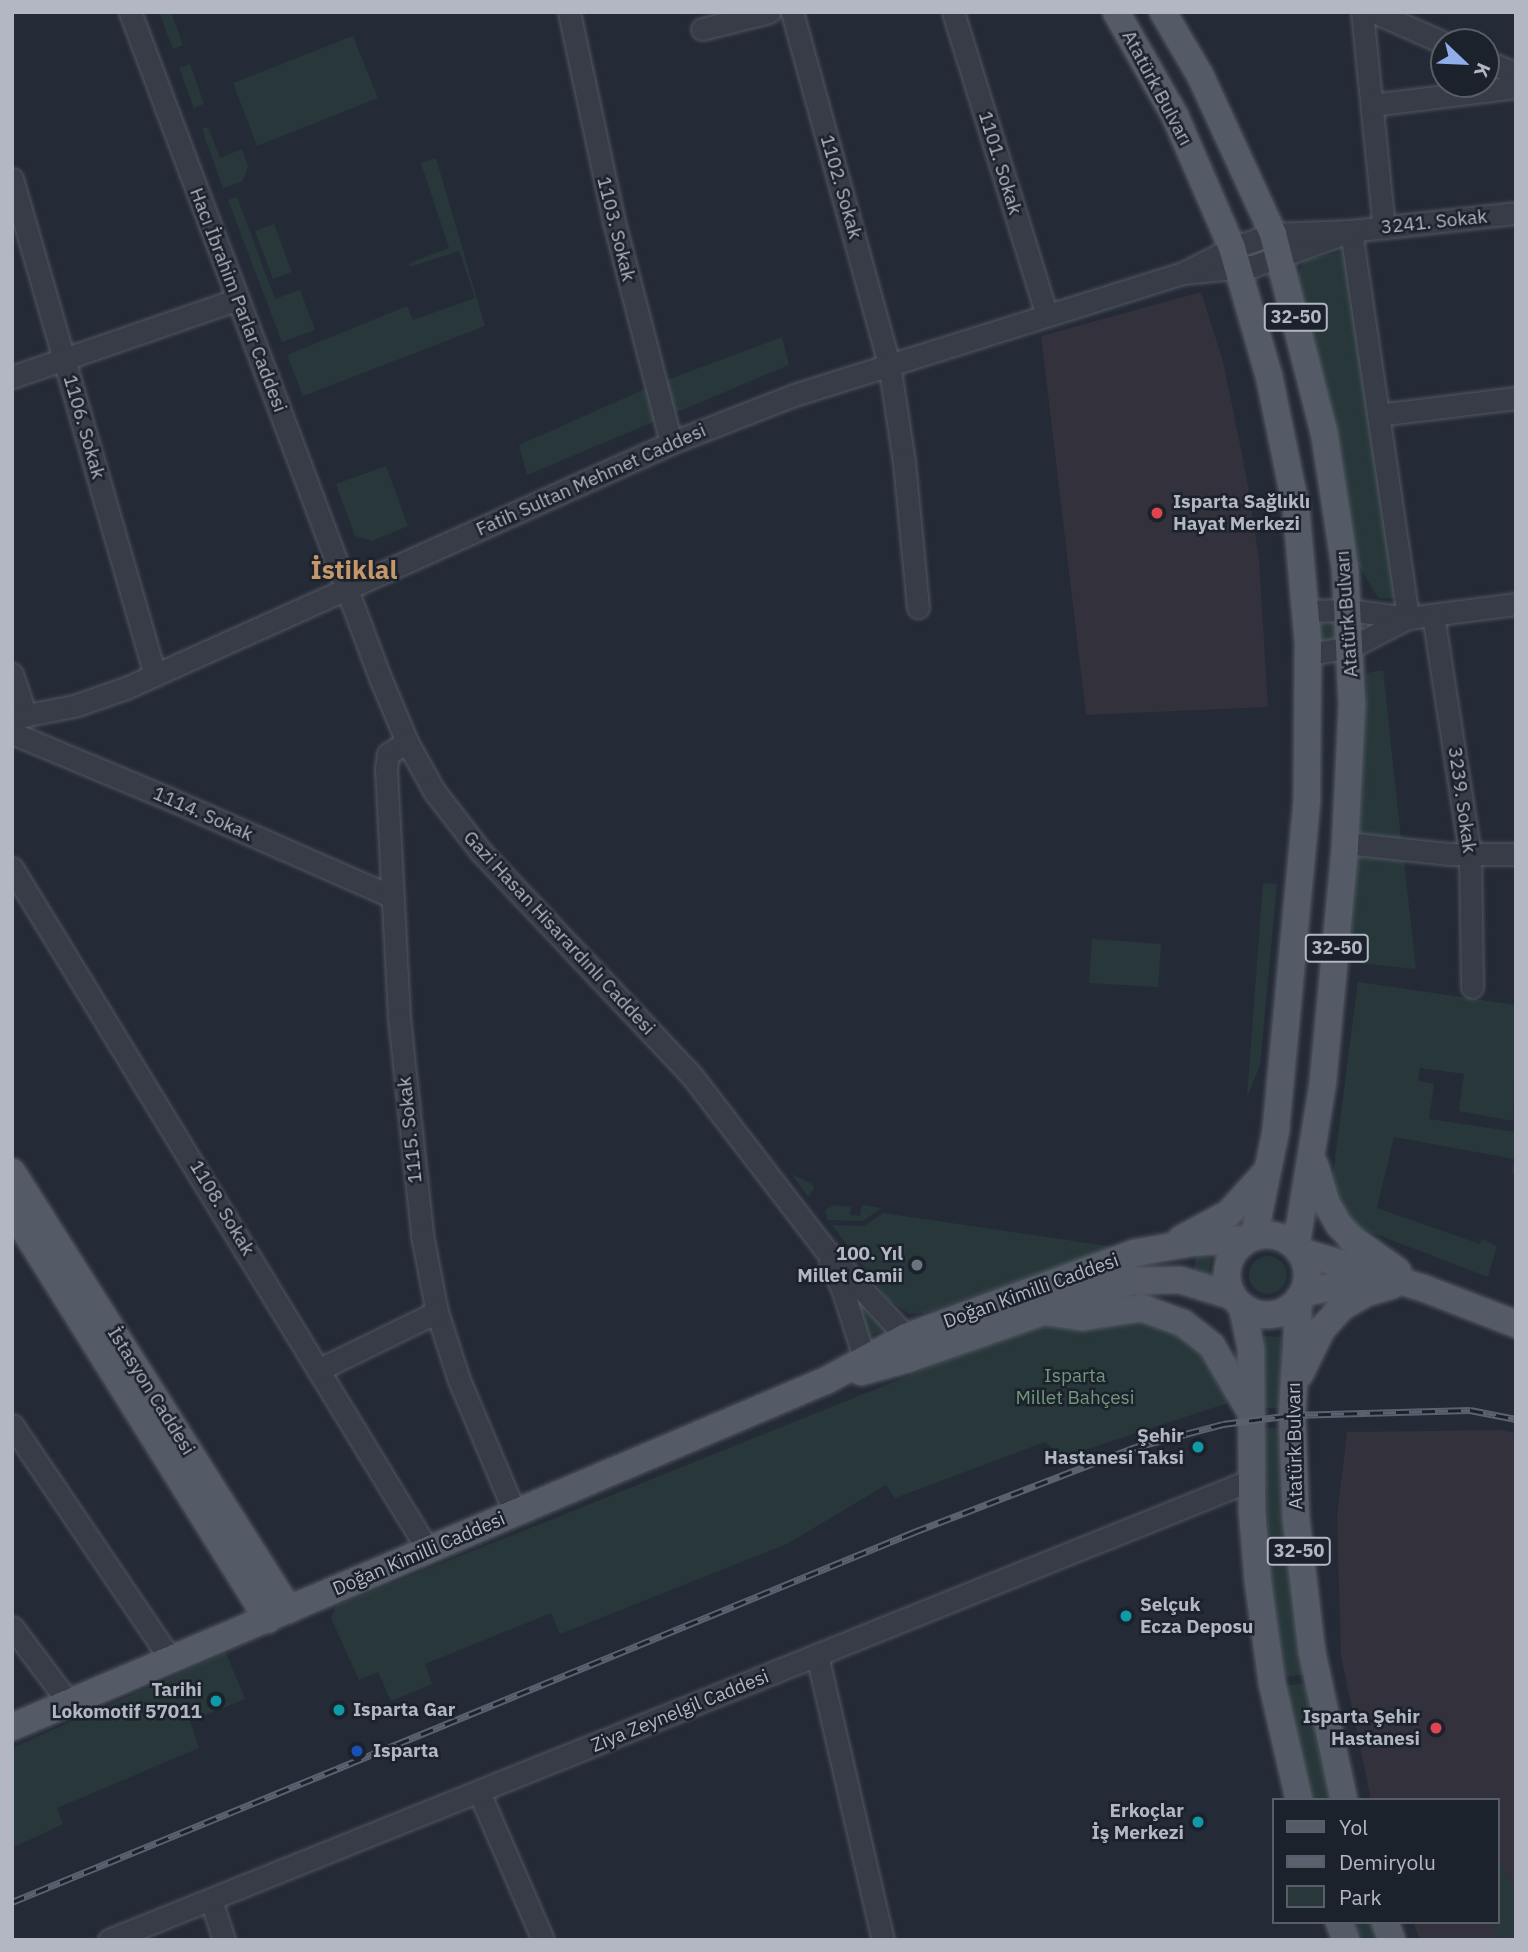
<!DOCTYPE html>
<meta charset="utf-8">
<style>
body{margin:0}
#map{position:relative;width:1528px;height:1952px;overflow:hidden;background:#242a36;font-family:"IBM Plex Sans",sans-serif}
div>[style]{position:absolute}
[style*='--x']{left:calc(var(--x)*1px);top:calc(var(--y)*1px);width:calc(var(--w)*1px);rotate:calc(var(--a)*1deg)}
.medical>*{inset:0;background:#33313b}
.green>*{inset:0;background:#28383a}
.round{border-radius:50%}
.roads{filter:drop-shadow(0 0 2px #525761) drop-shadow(0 0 2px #525761)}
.minor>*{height:21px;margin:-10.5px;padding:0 10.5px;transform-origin:10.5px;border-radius:10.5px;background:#373c47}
.major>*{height:26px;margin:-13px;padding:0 13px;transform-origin:13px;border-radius:13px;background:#555b66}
.major>.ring{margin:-13px;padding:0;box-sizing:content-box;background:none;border:26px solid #555b66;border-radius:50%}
.rail>*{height:7px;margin-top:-3.5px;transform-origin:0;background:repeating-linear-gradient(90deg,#1c222b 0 13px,#5b626f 0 26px);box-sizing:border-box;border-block:2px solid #5b626f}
.dots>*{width:19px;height:19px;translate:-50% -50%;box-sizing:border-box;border:4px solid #1c222b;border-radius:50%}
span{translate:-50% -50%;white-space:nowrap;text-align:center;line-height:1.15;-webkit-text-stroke:5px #1c222b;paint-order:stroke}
.shield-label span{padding:2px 5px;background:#1c222b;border:2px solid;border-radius:5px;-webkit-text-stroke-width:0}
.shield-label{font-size:18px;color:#b2b7c3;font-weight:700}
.street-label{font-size:19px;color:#b2b7c3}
.poi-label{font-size:19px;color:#b2b7c3;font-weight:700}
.left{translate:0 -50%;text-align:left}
.right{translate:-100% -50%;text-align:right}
.park-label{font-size:19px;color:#73967d}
.district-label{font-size:26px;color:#c5976a;font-weight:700}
.frame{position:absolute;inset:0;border:14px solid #b2b7c3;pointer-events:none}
.legend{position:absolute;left:1272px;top:1798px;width:228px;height:126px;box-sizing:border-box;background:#1c222b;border:2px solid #585e68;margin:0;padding:9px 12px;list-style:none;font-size:21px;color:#b2b7c3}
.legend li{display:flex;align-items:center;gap:14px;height:35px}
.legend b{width:35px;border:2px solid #585e68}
.north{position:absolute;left:1430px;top:28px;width:70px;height:70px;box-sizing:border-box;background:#1c222b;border:2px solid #585e68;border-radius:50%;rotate:113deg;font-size:19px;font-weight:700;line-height:28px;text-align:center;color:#b2b7c3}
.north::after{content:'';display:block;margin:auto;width:24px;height:32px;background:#90aeea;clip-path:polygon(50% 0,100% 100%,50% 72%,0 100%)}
</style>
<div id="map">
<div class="medical">
<div style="clip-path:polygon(1201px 292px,1223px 361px,1246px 474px,1259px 559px,1268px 707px,1086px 715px,1041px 336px)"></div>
<div style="clip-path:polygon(1503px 1430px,1516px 1433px,1516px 1940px,1420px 1940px,1413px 1922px,1498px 1922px,1498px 1800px,1371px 1800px,1341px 1656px,1337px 1516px,1347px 1432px)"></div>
</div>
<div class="green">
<div style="clip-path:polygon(159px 12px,171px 12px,183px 45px,173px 49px)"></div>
<div style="clip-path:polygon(353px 36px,378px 98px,257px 146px,233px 83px)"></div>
<div style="clip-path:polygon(190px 64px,204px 104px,194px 108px,179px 68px)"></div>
<div style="clip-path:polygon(208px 127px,220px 158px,242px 149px,248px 166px,243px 181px,223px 188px,202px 129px)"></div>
<div style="clip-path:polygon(436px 158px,485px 326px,303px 396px,287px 355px,407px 306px,413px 320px,475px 298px,459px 251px,410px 267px,409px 263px,449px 248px,421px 163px)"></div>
<div style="clip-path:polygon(237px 197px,275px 299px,300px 290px,315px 330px,282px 342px,228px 200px)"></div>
<div style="clip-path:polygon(274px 224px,292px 272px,273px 279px,255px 231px)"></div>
<div style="clip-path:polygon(1345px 251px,1399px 598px,1378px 598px,1360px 567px,1297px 278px,1303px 261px)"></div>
<div style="clip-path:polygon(782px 337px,789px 365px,527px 475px,519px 445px,656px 384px)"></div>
<div style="clip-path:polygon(386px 466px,408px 526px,372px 541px,355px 536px,336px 484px)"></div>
<div class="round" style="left:1318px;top:621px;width:20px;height:20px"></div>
<div style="clip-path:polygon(1383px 670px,1401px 839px,1360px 833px,1367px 673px)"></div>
<div style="clip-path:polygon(1358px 856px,1404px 861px,1416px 969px,1349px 962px)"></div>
<div style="clip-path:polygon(1263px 883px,1277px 884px,1260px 1065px,1247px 1097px)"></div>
<div style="clip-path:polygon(1092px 939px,1161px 944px,1158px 987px,1089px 983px)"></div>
<div style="clip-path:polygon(1358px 982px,1516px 1005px,1513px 1121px,1459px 1111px,1464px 1074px,1420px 1068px,1418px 1081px,1434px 1084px,1429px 1119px,1516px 1132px,1516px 1174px,1512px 1173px,1514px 1159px,1394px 1137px,1377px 1208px,1480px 1244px,1482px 1239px,1497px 1246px,1488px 1277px,1360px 1228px,1345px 1211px,1333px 1174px)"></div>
<div style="clip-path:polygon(791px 1174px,812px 1184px,814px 1188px,808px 1197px)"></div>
<div style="clip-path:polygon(834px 1205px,851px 1207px,850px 1215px,860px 1216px,862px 1205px,881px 1208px,863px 1221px,828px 1220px,825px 1210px)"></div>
<div style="clip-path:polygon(883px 1213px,1114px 1247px,925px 1313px,909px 1314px,888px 1299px,832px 1225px,865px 1226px)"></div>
<div class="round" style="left:1249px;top:1256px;width:38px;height:38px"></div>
<div style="clip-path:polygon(1196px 1256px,1212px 1258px,1207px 1279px,1193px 1275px)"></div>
<div style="clip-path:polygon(846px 1278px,886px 1329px,866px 1337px)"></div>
<div style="clip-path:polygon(1130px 1314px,1180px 1327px,1223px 1381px,1228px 1403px,1063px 1457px,1045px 1442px,895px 1498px,886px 1485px,787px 1544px,560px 1634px,551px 1613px,425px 1664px,432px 1684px,391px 1701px,378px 1672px,359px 1680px,331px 1618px,336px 1606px,1038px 1324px)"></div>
<div style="clip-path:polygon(1262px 1336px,1282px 1337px,1281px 1408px,1263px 1408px)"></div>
<div style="clip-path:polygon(1263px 1428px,1281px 1428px,1304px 1674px,1284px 1677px,1270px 1565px)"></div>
<div style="clip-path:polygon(226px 1653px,245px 1699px,190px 1721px,199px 1748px,57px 1808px,63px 1824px,12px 1848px,12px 1748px)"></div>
<div style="clip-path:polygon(1305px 1683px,1317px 1746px,1332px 1800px,1312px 1800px,1299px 1756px,1285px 1686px)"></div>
<div style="clip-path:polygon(1498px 1861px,1516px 1890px,1516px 1940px,1499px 1940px,1491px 1922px,1498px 1922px)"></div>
<div style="clip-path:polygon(1353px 1922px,1372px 1922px,1379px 1940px,1360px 1940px)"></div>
</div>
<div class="roads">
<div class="minor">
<div style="--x:130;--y:12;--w:714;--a:69.41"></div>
<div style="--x:381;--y:680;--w:67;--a:67.2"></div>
<div style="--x:407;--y:742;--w:56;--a:61.1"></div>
<div style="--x:434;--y:791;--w:78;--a:52.3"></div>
<div style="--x:482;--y:853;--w:306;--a:46.7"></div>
<div style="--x:692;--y:1076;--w:215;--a:52.5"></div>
<div style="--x:823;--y:1247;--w:113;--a:47.1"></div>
<div style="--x:900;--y:1330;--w:23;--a:56"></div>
<div style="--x:569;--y:12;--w:211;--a:77.9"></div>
<div style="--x:613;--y:218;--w:232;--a:75.5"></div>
<div style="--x:792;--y:12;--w:364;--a:74.6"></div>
<div style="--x:889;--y:363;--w:100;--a:81.4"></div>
<div style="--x:904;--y:462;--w:146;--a:84.5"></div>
<div style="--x:953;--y:12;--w:317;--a:72.8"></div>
<div style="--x:1362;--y:12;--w:217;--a:84.2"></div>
<div style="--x:1374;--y:12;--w:77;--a:23.9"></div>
<div style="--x:702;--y:29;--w:69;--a:-14.2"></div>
<div style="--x:1486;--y:61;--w:33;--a:23"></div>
<div style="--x:1372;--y:105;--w:145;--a:-7.1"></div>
<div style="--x:12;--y:179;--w:516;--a:73.92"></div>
<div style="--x:1516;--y:213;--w:166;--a:173.8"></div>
<div style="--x:1351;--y:231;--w:391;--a:81.6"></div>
<div style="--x:1408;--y:618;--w:109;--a:-7.4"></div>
<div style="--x:1351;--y:231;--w:104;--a:160.3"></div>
<div style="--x:1253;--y:266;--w:70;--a:174.3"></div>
<div style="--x:1183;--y:273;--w:55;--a:-27"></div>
<div style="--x:1232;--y:248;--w:43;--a:-18.9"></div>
<div style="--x:1273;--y:234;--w:78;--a:-2.2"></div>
<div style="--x:12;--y:377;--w:239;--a:-19"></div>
<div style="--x:1378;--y:415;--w:139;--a:-7"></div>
<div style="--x:1306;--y:611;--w:43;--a:-1.3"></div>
<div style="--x:1349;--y:610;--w:60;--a:7.7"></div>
<div style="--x:1408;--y:618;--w:64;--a:153"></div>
<div style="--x:1351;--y:647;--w:43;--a:170.5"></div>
<div style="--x:1433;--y:615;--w:243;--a:81.2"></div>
<div style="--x:1470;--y:855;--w:132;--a:89.1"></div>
<div style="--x:12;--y:674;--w:44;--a:71.6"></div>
<div style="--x:12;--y:718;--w:63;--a:-11"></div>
<div style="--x:74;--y:706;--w:55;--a:-19.1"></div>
<div style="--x:126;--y:688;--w:598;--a:-24.21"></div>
<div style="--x:671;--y:443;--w:132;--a:-21.3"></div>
<div style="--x:794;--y:395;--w:408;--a:-17.4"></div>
<div style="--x:12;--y:733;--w:173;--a:22.7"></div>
<div style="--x:172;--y:800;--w:241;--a:23.7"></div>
<div style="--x:407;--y:742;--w:22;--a:148"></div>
<div style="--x:388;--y:754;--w:15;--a:98"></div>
<div style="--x:386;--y:769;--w:249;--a:87"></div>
<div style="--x:399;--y:1018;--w:218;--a:83.9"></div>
<div style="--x:422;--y:1235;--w:78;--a:79"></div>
<div style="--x:437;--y:1312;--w:71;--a:72.1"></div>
<div style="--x:459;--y:1380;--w:144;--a:67.2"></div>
<div style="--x:1345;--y:843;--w:106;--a:6"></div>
<div style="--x:1450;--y:854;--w:66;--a:0"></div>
<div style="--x:12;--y:868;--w:799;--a:58.62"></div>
<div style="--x:830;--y:1262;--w:32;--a:66"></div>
<div style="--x:843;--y:1291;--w:83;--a:72.4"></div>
<div style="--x:320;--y:1369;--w:130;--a:-26"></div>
<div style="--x:12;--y:1425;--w:284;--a:55.9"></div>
<div style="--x:12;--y:1627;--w:95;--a:53.1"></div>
<div style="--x:817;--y:1655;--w:293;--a:77"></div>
<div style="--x:479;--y:1792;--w:161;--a:66.6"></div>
<div style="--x:211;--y:1900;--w:42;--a:72"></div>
<div style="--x:109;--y:1940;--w:1231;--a:-21.94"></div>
</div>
<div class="major">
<div style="--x:1116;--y:12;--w:120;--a:60.4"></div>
<div style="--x:1175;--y:116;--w:144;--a:66.6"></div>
<div style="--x:1232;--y:248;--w:133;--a:73.9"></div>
<div style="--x:1269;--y:376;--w:135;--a:78.4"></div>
<div style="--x:1296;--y:508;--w:135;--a:84.9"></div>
<div style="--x:1308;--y:642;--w:158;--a:90.4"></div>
<div style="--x:1307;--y:800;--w:331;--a:95.4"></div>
<div style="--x:1276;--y:1130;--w:109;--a:101.6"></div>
<div style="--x:1163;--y:12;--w:73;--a:59.6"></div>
<div style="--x:1200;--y:75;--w:175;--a:65.3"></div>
<div style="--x:1273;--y:234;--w:204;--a:75.6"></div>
<div style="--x:1324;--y:432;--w:137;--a:81.2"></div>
<div style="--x:1345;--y:567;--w:137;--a:87.1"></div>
<div style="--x:1352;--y:704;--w:144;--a:92.8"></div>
<div style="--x:1345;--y:848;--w:235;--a:95.4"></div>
<div style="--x:1323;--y:1082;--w:167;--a:99.3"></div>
<div style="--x:1315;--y:1165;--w:39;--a:73"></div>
<div style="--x:1326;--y:1202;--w:26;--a:61"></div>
<div style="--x:1339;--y:1225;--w:18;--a:47"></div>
<div style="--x:1351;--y:1238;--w:57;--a:35.1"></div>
<div style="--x:12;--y:1172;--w:518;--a:57.69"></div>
<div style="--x:12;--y:1210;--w:483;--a:58"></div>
<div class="ring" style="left:1227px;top:1235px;width:54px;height:54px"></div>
<div style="--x:1181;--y:1239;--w:55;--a:-28.4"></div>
<div style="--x:1229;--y:1213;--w:54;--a:-48"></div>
<div style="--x:1299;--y:1251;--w:129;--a:16.6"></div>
<div style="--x:1423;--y:1288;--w:100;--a:21.2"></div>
<div style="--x:1302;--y:1294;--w:38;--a:-14"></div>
<div style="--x:1339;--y:1285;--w:37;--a:0"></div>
<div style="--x:1299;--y:1298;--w:117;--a:93.4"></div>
<div style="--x:1292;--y:1415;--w:103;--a:87.8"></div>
<div style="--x:1296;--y:1518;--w:135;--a:83.2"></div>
<div style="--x:1312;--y:1652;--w:151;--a:77.8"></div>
<div style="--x:1242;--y:1306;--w:44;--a:78.2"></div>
<div style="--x:1251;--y:1349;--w:162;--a:89.6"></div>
<div style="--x:1252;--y:1511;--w:71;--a:85.2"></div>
<div style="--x:1258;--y:1582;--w:102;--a:82.1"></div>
<div style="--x:1272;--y:1683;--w:120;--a:77"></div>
<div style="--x:1046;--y:1312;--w:37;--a:8"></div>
<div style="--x:1083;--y:1317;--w:60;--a:-8.7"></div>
<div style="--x:1142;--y:1308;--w:44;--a:20.1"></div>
<div style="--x:1183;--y:1323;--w:37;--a:38"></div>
<div style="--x:1212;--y:1346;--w:78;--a:59.8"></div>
<div style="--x:861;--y:1372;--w:49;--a:-15.5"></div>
<div style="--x:908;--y:1359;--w:236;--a:-19.3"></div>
<div style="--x:1131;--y:1281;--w:49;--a:-1.2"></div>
<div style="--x:1180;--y:1280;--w:54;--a:17.1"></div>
<div style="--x:1300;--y:1374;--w:50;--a:-63.9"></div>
<div style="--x:1322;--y:1329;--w:30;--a:-48"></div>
<div style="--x:1342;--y:1307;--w:28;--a:-30"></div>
<div style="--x:1366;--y:1293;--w:26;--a:-16"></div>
<div style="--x:12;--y:1727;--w:886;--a:-23.06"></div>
<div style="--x:827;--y:1380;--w:90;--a:-28.6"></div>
<div style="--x:906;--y:1337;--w:243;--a:-20.2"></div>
<div style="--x:1134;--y:1253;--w:58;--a:-10"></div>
<div style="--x:1191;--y:1243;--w:57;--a:-4"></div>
<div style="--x:1339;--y:1922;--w:19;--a:69"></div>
<div style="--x:1385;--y:1922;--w:19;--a:69"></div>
</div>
</div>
<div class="rail">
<div style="--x:12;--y:1902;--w:975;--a:-22.3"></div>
<div style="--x:914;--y:1532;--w:238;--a:-21"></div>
<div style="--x:1136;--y:1447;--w:90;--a:-14.8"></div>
<div style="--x:1223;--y:1424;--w:70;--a:-7.4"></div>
<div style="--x:1292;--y:1415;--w:178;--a:-1.6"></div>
<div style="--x:1470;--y:1410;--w:47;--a:11.1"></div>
</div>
<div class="dots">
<div style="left:1157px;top:513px;background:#e0444e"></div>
<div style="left:917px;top:1265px;background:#6b7280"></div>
<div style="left:1198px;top:1447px;background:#0f9aa8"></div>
<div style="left:1126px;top:1616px;background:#0f9aa8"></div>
<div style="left:216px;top:1701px;background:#0f9aa8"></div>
<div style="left:339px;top:1710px;background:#0f9aa8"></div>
<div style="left:1436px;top:1728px;background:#e0444e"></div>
<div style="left:357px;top:1751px;background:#1a4fb4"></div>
<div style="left:1198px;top:1822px;background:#0f9aa8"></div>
</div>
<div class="shield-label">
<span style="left:1296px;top:317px">32-50</span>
<span style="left:1337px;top:948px">32-50</span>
<span style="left:1299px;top:1551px">32-50</span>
</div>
<div class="street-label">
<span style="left:1157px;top:88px;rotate:62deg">Atatürk Bulvarı</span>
<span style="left:1000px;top:163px;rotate:73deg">1101. Sokak</span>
<span style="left:841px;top:187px;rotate:74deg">1102. Sokak</span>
<span style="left:1434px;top:222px;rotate:-6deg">3241. Sokak</span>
<span style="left:616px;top:229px;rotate:76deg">1103. Sokak</span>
<span style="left:238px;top:300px;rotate:69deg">Hacı İbrahim Parlar Caddesi</span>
<span style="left:84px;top:427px;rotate:74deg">1106. Sokak</span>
<span style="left:591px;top:480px;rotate:-24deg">Fatih Sultan Mehmet Caddesi</span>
<span style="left:1347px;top:614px;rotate:-94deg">Atatürk Bulvarı</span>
<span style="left:1462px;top:800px;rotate:82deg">3239. Sokak</span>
<span style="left:203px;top:814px;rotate:24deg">1114. Sokak</span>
<span style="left:559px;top:933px;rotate:47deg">Gazi Hasan Hisarardınlı Caddesi</span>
<span style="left:410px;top:1130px;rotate:-96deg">1115. Sokak</span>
<span style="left:222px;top:1208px;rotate:59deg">1108. Sokak</span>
<span style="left:1031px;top:1291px;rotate:-20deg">Doğan Kimilli Caddesi</span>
<span style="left:151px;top:1391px;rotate:58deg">İstasyon Caddesi</span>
<span style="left:1295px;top:1446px;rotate:-91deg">Atatürk Bulvarı</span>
<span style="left:419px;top:1554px;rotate:-23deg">Doğan Kimilli Caddesi</span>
<span style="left:680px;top:1711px;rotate:-22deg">Ziya Zeynelgil Caddesi</span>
</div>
<div class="poi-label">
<span class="left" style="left:1173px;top:513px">Isparta Sağlıklı<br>Hayat Merkezi</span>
<span class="right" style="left:903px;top:1265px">100. Yıl<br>Millet Camii</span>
<span class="right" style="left:1184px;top:1447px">Şehir<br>Hastanesi Taksi</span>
<span class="left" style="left:1140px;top:1616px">Selçuk<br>Ecza Deposu</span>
<span class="right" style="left:202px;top:1701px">Tarihi<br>Lokomotif 57011</span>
<span class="left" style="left:353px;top:1710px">Isparta Gar</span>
<span class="right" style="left:1420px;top:1728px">Isparta Şehir<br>Hastanesi</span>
<span class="left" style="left:373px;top:1751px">Isparta</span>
<span class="right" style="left:1184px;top:1822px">Erkoçlar<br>İş Merkezi</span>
</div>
<div class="park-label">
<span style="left:1075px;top:1387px">Isparta<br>Millet Bahçesi</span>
</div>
<div class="district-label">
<span style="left:354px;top:570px">İstiklal</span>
</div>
<div class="frame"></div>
<ul class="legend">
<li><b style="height:9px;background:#555b66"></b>Yol</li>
<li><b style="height:9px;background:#5b626f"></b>Demiryolu</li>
<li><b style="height:19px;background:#28383a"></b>Park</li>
</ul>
<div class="north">K</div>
</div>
